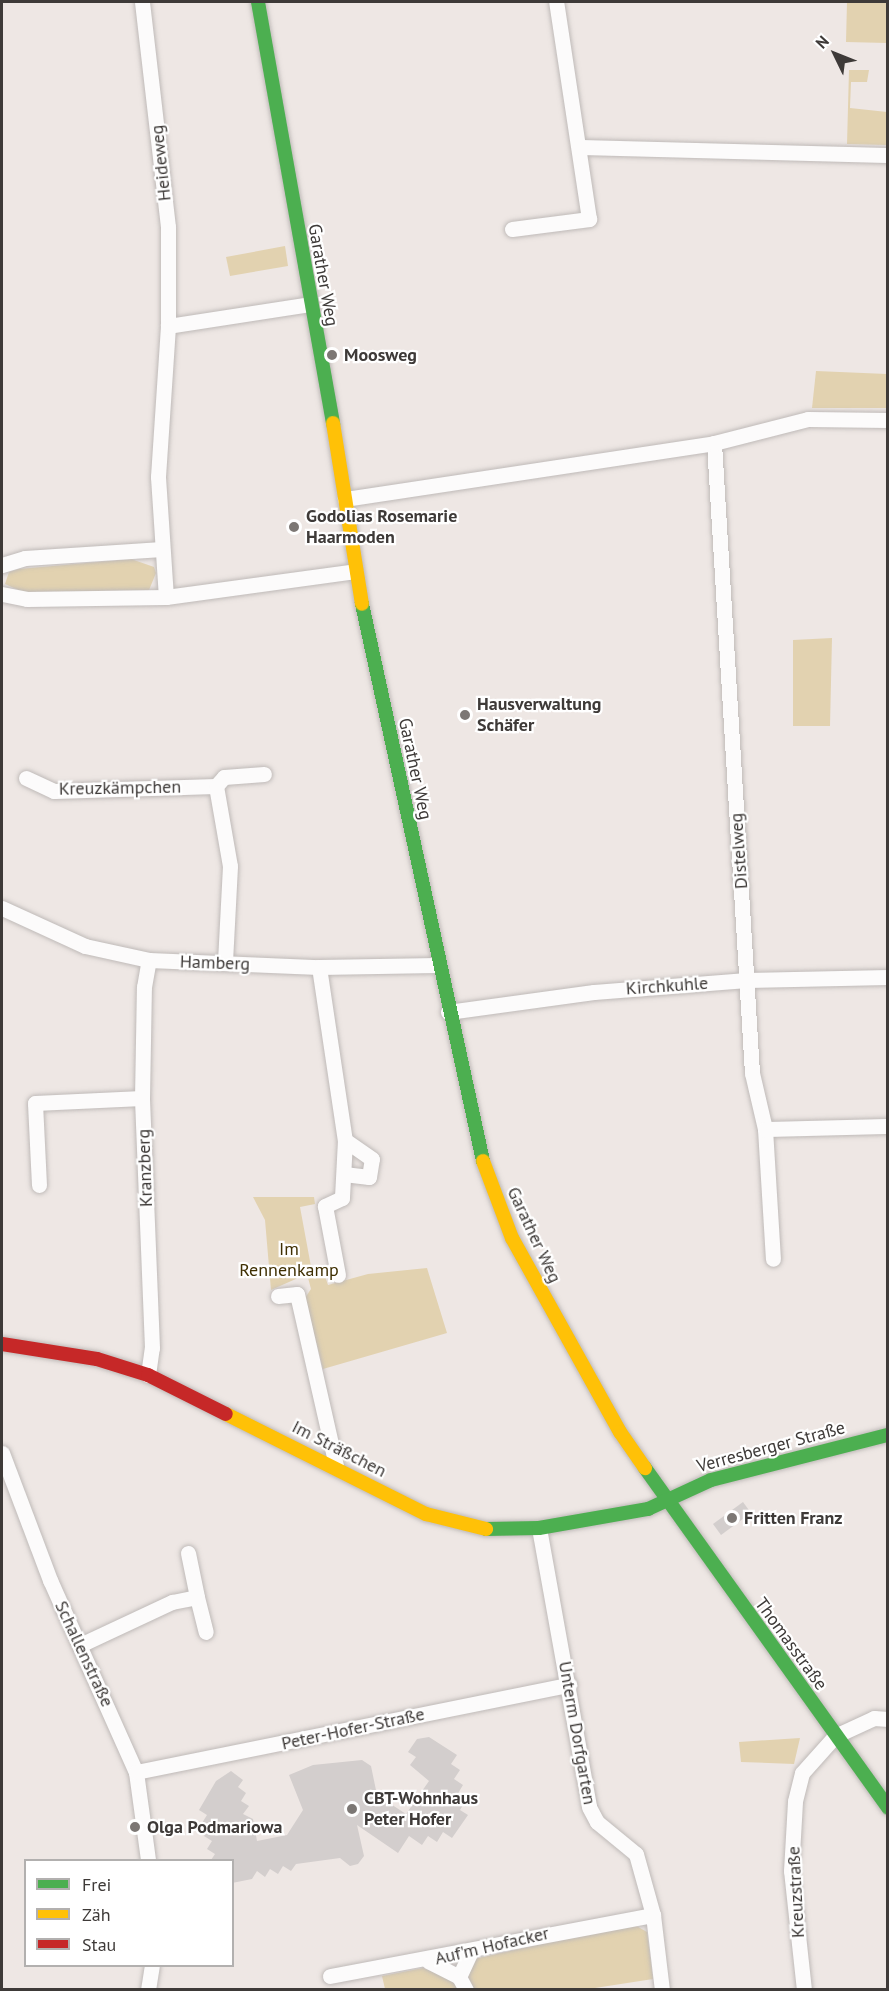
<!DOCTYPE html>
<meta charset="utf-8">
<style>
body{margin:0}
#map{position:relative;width:889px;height:1991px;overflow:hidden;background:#eee7e4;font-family:"PT Sans",sans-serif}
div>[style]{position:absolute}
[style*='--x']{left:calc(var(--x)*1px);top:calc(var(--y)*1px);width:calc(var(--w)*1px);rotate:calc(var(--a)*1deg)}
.green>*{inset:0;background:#e2d2b0}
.building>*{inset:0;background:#d3cecd}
.roads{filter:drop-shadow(0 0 2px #bfbab8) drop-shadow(0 0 2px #bfbab8)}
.street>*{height:15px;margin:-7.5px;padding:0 7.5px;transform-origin:7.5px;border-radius:7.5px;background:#fcfbfb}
.fast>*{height:14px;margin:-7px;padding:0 7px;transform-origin:7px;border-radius:7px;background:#4caf50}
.slow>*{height:14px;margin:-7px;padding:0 7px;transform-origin:7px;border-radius:7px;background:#ffc107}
.jam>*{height:14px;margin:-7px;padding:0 7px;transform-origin:7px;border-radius:7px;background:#c62828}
.dots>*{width:16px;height:16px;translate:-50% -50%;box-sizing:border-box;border:3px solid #fff;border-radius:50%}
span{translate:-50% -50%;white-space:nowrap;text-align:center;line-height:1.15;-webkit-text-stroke:4.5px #fff;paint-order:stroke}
.street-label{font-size:18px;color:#3e3a38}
.poi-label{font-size:18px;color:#3e3a38;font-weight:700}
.left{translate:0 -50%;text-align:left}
.park-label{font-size:18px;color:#3f2f02}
.frame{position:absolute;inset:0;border:3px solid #3e3a38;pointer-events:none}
.legend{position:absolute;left:24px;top:1859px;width:210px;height:108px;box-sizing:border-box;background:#fff;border:2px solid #b2b0af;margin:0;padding:8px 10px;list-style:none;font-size:18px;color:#3e3a38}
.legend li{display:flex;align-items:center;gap:12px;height:30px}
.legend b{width:30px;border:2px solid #b2b0af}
.north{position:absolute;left:805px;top:24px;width:60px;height:60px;-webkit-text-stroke:4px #fff;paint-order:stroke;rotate:313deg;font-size:16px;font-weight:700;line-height:24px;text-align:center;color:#3e3a38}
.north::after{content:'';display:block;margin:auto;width:21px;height:27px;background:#3e3a38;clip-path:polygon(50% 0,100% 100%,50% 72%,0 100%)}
</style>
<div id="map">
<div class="green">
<div style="clip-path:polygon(847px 2px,887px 2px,887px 43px,846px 42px)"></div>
<div style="clip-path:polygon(849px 70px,869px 70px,867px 82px,851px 82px,850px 108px,887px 112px,887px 145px,847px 144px)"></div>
<div style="clip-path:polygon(285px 246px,288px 266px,230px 276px,226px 257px)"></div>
<div style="clip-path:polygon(816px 371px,887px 374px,887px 408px,812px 408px)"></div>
<div style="clip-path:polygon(131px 559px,154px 567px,156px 573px,149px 590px,23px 592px,5px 584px,9px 572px,19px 569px)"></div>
<div style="clip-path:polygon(832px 638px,830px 726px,793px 726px,793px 640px)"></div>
<div style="clip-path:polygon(253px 1197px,314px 1197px,315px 1204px,300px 1207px,312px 1272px,323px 1270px,328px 1285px,368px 1274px,427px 1268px,447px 1333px,323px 1369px,305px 1298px,311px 1289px,307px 1274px,271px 1290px,265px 1220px)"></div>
<div style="clip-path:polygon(800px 1738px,794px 1764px,741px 1762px,739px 1742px)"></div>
<div style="clip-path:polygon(633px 1924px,647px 1932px,653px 1979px,582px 1990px,475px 1990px,467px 1975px,474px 1959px)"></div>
<div style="clip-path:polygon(423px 1968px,448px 1978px,460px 1989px,385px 1989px,382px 1976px)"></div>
</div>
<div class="building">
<div style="clip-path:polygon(743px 1502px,751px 1513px,721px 1535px,713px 1524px)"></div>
<div style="clip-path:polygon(429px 1737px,457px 1755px,451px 1764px,460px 1770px,454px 1779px,463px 1785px,457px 1795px,466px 1800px,460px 1810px,468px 1815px,452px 1838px,443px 1832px,437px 1842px,428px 1836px,422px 1845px,409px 1836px,398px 1853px,357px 1825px,364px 1856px,358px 1864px,350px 1866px,340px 1858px,296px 1864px,291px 1871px,283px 1866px,278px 1874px,270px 1869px,265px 1877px,257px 1871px,252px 1879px,232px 1883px,232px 1860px,211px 1860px,215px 1854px,207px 1849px,212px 1841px,204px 1836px,210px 1828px,202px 1823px,207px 1815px,199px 1810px,216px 1781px,231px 1771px,243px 1780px,238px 1787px,246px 1793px,241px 1801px,249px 1806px,243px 1814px,253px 1819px,257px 1841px,287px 1835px,303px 1810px,289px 1775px,313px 1765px,362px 1760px,371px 1766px,377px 1795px,406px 1814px,429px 1781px,410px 1765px,416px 1757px,408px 1752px,417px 1739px)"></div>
</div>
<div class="roads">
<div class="street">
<div style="--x:142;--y:2;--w:226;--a:83.4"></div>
<div style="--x:168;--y:227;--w:99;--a:90"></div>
<div style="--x:168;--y:326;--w:151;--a:93.8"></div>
<div style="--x:158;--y:477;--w:120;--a:86.2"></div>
<div style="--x:579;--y:147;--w:309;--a:1.5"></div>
<div style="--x:512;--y:229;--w:78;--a:-7.4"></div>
<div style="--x:589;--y:219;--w:219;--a:-98.6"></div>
<div style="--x:168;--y:326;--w:144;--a:-8.8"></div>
<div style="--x:714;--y:443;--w:631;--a:86.55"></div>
<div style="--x:752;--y:1073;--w:57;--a:76.9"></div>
<div style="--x:765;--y:1129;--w:130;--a:86.5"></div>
<div style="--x:345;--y:499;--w:373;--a:-8.6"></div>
<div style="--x:714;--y:443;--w:97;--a:-14.3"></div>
<div style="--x:808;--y:419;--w:80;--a:0.7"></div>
<div style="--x:2;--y:565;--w:24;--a:-17"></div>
<div style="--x:25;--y:558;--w:137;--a:-3.8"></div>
<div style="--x:2;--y:594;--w:25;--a:11"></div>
<div style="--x:27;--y:599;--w:139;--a:-0.8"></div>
<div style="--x:166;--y:597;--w:191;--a:-7.8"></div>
<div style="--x:26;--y:778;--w:31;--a:25"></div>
<div style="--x:54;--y:791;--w:162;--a:-1.8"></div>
<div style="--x:216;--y:786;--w:81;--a:80.1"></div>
<div style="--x:230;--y:866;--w:97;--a:93"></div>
<div style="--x:216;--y:786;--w:12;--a:-48"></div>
<div style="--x:224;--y:777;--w:40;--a:-4.3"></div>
<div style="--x:2;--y:908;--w:91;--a:24.6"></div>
<div style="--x:85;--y:946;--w:66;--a:12.3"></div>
<div style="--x:149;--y:960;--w:170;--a:2.4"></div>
<div style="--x:319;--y:967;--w:118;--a:-1"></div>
<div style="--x:319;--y:967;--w:175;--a:81.5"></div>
<div style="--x:345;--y:1140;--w:58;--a:93"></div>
<div style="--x:342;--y:1198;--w:19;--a:155"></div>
<div style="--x:325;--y:1206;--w:70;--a:79.3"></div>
<div style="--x:448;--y:1012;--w:147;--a:-7.8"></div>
<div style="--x:594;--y:992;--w:153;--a:-4.5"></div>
<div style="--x:747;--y:980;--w:141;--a:-1.2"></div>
<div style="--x:765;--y:1129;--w:123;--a:-1.4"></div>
<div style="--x:344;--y:1174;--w:25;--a:7"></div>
<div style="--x:369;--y:1177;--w:18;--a:-81"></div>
<div style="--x:372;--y:1159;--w:33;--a:-145"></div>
<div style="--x:39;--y:1185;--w:82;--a:-92.8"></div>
<div style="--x:35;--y:1103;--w:107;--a:-2.7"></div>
<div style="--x:278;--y:1296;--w:19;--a:-6"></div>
<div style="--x:297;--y:1294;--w:176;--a:77.2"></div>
<div style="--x:148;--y:1375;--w:27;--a:-82"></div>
<div style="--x:152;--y:1348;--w:250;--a:-92.3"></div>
<div style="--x:142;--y:1098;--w:111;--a:-89"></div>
<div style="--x:144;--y:987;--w:27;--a:-80"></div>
<div style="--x:2;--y:1453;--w:136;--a:69.3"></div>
<div style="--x:50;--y:1580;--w:210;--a:65.9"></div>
<div style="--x:136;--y:1772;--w:89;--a:82.2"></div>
<div style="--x:539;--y:1528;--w:283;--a:79.8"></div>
<div style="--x:589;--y:1807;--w:17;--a:62"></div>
<div style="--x:597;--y:1822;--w:50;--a:39.4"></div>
<div style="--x:636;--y:1854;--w:63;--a:74.4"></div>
<div style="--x:653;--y:1915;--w:76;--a:83.2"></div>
<div style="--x:188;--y:1553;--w:45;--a:78.4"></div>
<div style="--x:80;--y:1645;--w:102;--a:-25.1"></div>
<div style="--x:172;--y:1602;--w:25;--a:-11"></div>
<div style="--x:197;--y:1597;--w:36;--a:76"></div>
<div style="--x:136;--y:1772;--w:442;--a:-11.4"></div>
<div style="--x:428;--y:1961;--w:35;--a:27"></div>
<div style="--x:330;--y:1976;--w:329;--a:-10.7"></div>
<div style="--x:148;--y:1990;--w:24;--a:-81"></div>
<div style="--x:466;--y:1990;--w:15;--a:-118"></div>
<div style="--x:459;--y:1977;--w:26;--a:-65"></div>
<div style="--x:804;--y:1990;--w:120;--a:-96.2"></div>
<div style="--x:791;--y:1871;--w:70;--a:-86.7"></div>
<div style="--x:795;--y:1801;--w:29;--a:-76"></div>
<div style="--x:802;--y:1773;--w:50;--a:-48.3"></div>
<div style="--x:835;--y:1736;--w:43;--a:-24.8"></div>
<div style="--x:874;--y:1718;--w:14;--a:4"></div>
</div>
<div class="fast">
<div style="--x:258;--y:2;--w:428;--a:79.9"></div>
<div style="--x:362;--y:604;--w:570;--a:77.74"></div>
<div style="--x:645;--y:1468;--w:418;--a:54.4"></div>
<div style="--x:486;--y:1529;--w:53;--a:-1.1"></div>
<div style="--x:539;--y:1528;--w:111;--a:-9.9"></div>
<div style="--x:648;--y:1509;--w:69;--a:-24.7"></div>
<div style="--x:711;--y:1480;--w:183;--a:-14.3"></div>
</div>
<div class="slow">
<div style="--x:333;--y:423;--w:183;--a:80.9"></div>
<div style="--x:483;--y:1161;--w:82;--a:69.4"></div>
<div style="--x:512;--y:1238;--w:222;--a:60.9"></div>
<div style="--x:620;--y:1432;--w:44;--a:55.2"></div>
<div style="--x:226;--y:1414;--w:224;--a:26.6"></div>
<div style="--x:426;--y:1514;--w:62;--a:14"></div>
</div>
<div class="jam">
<div style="--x:2;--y:1344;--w:96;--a:9"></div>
<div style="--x:97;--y:1359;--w:53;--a:17.4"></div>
<div style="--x:148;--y:1375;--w:87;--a:26.6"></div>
</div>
</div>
<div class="dots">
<div style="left:332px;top:355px;background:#7c7774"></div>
<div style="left:294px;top:527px;background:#7c7774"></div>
<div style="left:465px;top:715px;background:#7c7774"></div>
<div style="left:732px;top:1518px;background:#7c7774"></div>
<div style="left:352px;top:1809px;background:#7c7774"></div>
<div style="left:135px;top:1827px;background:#7c7774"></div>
</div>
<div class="street-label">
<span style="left:161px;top:163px;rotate:-96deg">Heideweg</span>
<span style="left:323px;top:275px;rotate:80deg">Garather Weg</span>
<span style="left:415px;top:769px;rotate:78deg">Garather Weg</span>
<span style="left:120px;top:788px;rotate:-1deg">Kreuzkämpchen</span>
<span style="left:739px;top:851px;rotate:-94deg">Distelweg</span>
<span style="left:215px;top:963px;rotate:2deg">Hamberg</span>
<span style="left:667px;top:986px;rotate:-4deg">Kirchkuhle</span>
<span style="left:145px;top:1168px;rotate:-92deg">Kranzberg</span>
<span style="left:534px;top:1235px;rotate:65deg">Garather Weg</span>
<span style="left:771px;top:1447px;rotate:-15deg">Verresberger Straße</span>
<span style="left:339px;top:1449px;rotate:27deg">Im Sträßchen</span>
<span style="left:791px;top:1644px;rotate:54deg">Thomasstraße</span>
<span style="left:84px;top:1654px;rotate:65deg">Schallenstraße</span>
<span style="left:353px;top:1729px;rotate:-12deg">Peter-Hofer-Straße</span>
<span style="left:577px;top:1733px;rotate:80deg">Unterm Dorfgarten</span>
<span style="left:796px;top:1892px;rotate:-93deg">Kreuzstraße</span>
<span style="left:492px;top:1946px;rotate:-13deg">Auf'm Hofacker</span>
</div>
<div class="poi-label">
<span class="left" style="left:344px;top:355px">Moosweg</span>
<span class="left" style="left:306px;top:527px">Godolias Rosemarie<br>Haarmoden</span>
<span class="left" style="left:477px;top:715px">Hausverwaltung<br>Schäfer</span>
<span class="left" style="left:744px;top:1518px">Fritten Franz</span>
<span class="left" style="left:364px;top:1809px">CBT-Wohnhaus<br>Peter Hofer</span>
<span class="left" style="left:147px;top:1827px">Olga Podmariowa</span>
</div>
<div class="park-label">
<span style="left:289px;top:1260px">Im<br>Rennenkamp</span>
</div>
<div class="frame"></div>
<ul class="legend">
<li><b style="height:8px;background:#4caf50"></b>Frei</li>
<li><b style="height:8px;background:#ffc107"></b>Zäh</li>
<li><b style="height:8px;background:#c62828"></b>Stau</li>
</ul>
<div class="north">N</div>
</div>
